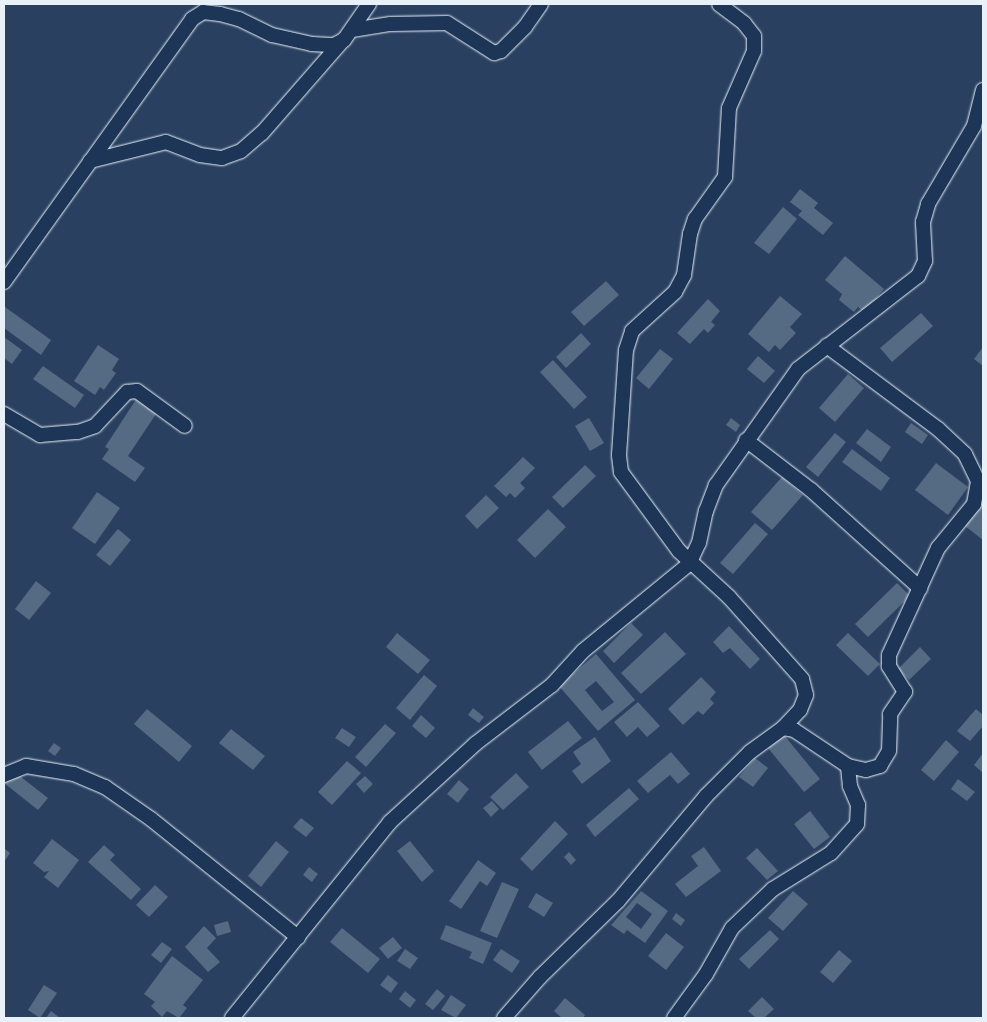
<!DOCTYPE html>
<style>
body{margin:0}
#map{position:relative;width:987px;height:1022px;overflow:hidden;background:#294061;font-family:Mynerve,sans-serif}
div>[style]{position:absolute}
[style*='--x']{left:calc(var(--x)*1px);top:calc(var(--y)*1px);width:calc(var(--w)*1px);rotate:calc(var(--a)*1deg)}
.building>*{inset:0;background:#556a83}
.roads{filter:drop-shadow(0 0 1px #e8f1f8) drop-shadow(0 0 1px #e8f1f8)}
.minor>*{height:14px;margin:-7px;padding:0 7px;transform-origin:7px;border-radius:7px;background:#1d3557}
span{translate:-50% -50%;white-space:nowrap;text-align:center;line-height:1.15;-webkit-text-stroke:4px #1d3557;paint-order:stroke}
.frame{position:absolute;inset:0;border:5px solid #e8f1f8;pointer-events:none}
</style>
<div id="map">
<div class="building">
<div style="clip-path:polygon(800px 189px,818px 203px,814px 208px,833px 223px,823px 235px,798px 215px,802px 211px,790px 202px)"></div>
<div style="clip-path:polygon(783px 207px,797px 219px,769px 254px,754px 243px)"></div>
<div style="clip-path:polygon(845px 256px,884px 289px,864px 312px,858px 307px,854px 312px,839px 300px,842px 294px,825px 280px)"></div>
<div style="clip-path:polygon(606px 281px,619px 295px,584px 326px,571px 312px)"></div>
<div style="clip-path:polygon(780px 296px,802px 314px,790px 327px,796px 333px,780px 350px,775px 345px,769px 352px,748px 334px)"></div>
<div style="clip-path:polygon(708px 299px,720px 311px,711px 322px,715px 325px,708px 333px,704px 329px,690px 344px,677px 333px)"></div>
<div style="clip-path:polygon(5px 307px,51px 340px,41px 355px,4px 328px)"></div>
<div style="clip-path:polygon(921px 313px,933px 326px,892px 362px,880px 348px)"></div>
<div style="clip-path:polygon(581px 333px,591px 344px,566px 368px,556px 357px)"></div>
<div style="clip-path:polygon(4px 337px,22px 350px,12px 364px,4px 358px)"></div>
<div style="clip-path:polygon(98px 345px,119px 359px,112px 370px,116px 373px,104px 390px,100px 387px,95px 395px,74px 381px)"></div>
<div style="clip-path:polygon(983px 347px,983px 366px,974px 359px)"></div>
<div style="clip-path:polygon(660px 349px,673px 359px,649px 389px,636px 378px)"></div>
<div style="clip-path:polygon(758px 356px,775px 371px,764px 383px,747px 369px)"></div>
<div style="clip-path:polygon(553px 360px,587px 397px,574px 409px,540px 372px)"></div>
<div style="clip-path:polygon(43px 366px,84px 395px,75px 408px,33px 379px)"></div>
<div style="clip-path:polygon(848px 374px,864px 388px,835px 422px,819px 408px)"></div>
<div style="clip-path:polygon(137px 398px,158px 411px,128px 456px,145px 468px,135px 482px,102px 459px,109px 449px,105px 447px)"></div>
<div style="clip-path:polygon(589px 418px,604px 443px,590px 451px,575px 426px)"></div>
<div style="clip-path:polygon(731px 418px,740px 425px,736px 432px,726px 425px)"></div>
<div style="clip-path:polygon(911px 423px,928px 435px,922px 444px,905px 432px)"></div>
<div style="clip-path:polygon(867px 429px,891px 447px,881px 462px,856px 443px)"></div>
<div style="clip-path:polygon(835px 433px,846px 442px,818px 477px,806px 467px)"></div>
<div style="clip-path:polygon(852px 449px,890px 478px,881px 491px,842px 462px)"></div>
<div style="clip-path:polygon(523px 457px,535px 468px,520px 483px,525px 488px,515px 498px,510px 493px,506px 497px,494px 486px)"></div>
<div style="clip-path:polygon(936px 463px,968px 487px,948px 515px,915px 490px)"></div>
<div style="clip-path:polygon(585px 465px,596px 476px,563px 508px,552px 497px)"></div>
<div style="clip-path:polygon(782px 477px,803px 495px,772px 530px,751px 512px)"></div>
<div style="clip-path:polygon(97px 492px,120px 508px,95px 544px,72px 528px)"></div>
<div style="clip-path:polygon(486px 495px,499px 508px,477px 529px,465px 516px)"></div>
<div style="clip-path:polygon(983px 502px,983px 540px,965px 526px)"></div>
<div style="clip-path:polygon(548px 509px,566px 527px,535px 558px,517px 540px)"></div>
<div style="clip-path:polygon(755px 523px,768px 534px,733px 574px,720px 563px)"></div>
<div style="clip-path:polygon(118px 529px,131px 540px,110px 566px,96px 555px)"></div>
<div style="clip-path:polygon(36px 581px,51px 593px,29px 620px,15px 609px)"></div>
<div style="clip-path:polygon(897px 583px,910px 596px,868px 637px,855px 624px)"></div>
<div style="clip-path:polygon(631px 623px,643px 635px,614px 663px,603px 651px)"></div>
<div style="clip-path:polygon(729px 626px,760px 659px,750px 669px,730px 648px,723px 653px,713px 642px)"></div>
<div style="clip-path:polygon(665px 632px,686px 654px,641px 694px,621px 673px)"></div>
<div style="clip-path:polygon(397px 633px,430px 660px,418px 674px,386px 647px)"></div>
<div style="clip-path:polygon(848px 633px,880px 664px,868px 676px,836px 645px)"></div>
<div style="clip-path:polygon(920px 647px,931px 659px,909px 680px,898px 669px)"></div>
<div style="clip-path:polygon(evenodd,596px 654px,635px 700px,598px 731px,559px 686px,596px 654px,596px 681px,614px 702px,602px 711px,585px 690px,596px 681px)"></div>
<div style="clip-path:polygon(424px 675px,437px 686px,410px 720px,396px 708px)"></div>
<div style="clip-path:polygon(701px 677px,716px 692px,710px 699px,714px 703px,703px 715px,698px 711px,683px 725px,668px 709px)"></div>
<div style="clip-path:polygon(638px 702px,660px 726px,647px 737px,638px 727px,627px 737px,614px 722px)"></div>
<div style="clip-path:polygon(473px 708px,484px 717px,479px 723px,468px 715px)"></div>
<div style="clip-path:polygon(147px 709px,192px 746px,179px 762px,134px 724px)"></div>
<div style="clip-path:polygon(976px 709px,983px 715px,983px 726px,970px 741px,957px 731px)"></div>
<div style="clip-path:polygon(421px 715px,435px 728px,426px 738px,412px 726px)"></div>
<div style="clip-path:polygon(568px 721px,582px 738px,542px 770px,528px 752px)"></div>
<div style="clip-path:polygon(385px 724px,396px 733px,366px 767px,355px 757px)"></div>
<div style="clip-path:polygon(342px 728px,356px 737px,349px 747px,335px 738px)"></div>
<div style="clip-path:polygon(231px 729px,265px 756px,253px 770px,219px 743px)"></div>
<div style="clip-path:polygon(784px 735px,820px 779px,804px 792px,768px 748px)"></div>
<div style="clip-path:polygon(595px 737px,611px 761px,582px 784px,572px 771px,581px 764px,573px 752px)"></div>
<div style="clip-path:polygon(946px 740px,959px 752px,934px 781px,921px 770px)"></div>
<div style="clip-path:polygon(54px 743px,61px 748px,55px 756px,48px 751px)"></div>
<div style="clip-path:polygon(671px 752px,690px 774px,678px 784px,670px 775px,648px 793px,637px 781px)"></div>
<div style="clip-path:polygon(983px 753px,983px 773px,974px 765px)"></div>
<div style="clip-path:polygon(755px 758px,768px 768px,753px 787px,739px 777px)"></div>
<div style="clip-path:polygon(347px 761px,361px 773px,332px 805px,318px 792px)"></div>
<div style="clip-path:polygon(12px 770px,48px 798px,38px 810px,4px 783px)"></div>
<div style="clip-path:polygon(516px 773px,529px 787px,503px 810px,490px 797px)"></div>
<div style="clip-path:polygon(365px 776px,373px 784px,364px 793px,356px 784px)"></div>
<div style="clip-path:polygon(958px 779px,975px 792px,967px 801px,951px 789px)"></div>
<div style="clip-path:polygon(459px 780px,469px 789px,458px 803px,447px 794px)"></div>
<div style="clip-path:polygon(629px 788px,639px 799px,595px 837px,586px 825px)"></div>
<div style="clip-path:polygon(492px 801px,499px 809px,491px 817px,483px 808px)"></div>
<div style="clip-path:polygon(810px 811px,830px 837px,814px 849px,794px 824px)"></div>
<div style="clip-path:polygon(301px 818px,314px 828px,306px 837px,293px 827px)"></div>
<div style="clip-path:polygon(555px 821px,568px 834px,532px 871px,520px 859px)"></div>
<div style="clip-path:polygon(52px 839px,79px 860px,58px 888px,44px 877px,49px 871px,44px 872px,33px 863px)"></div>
<div style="clip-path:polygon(276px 841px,289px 852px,261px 887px,248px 876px)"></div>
<div style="clip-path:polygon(410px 841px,434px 871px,422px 882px,397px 851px)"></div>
<div style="clip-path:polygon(104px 845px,115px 855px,110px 860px,141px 889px,131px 900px,88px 862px)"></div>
<div style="clip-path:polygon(704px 847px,721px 871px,686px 897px,675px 884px,698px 866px,691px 856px)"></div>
<div style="clip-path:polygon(4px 848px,10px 853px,4px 862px)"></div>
<div style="clip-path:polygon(757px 848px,778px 871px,767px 880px,746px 858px)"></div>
<div style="clip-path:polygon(569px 852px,576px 860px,571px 865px,564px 857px)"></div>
<div style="clip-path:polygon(478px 860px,496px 873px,487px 886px,480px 881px,461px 909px,449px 901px)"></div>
<div style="clip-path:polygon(309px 867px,318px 874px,312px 882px,303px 875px)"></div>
<div style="clip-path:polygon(502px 882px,519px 889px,497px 938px,480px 931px)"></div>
<div style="clip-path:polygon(155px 885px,168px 897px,149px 917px,136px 905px)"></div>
<div style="clip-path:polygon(evenodd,641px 891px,668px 911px,645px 943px,627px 930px,624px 934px,611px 925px,641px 891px,637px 903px,652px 914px,641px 929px,626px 917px,637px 903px)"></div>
<div style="clip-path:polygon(793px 891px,808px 904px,783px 931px,768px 918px)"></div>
<div style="clip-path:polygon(536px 893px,553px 903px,544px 917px,528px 907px)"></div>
<div style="clip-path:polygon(676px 913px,685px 920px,681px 926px,672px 919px)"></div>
<div style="clip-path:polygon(228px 921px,231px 932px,217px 936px,214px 925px)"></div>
<div style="clip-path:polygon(446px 925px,492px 943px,483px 964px,469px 958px,472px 952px,440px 939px)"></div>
<div style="clip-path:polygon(204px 926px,216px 938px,207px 948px,220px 962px,208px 972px,185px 947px)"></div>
<div style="clip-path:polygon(342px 928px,380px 959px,368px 973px,330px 942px)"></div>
<div style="clip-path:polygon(770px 930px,779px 939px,749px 969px,739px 959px)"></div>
<div style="clip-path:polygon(666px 933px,684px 947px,666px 970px,648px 956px)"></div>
<div style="clip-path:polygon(393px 937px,402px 948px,388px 959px,379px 948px)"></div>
<div style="clip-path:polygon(162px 942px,172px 949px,161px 963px,151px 955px)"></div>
<div style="clip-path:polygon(405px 949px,418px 958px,410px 969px,397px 961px)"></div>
<div style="clip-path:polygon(501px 949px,520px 961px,512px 973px,493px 960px)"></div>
<div style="clip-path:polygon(839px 950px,852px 961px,833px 983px,820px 972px)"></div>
<div style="clip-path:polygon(172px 956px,203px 980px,183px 1005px,187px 1008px,179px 1018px,167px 1011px,162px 1017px,151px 1006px,155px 1002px,144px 994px)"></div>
<div style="clip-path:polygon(388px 975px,398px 983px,391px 993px,380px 985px)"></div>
<div style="clip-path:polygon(44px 985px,57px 993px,40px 1018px,28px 1010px)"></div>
<div style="clip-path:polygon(437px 989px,445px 996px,433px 1010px,425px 1004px)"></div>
<div style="clip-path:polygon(405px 991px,416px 1000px,410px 1008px,399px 999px)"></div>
<div style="clip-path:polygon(451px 995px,466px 1005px,456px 1018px,441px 1010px)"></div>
<div style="clip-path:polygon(762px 997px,774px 1009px,764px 1018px,756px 1018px,748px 1011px)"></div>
<div style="clip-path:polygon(565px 998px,585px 1015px,583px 1018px,562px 1018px,554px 1011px)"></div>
<div style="clip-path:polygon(51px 1011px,60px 1018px,46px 1018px)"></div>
</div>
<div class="roads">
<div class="minor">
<div style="--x:352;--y:30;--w:39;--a:-9"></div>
<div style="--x:391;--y:24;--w:56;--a:-1"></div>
<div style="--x:447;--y:23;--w:56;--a:32.6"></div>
<div style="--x:494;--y:53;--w:7;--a:-16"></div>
<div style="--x:501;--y:51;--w:34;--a:-45"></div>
<div style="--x:525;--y:27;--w:28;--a:-55"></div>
<div style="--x:90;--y:161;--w:78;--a:-14"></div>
<div style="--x:166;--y:142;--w:36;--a:21"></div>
<div style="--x:200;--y:155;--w:22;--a:8"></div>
<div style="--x:222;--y:158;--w:20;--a:-20"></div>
<div style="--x:241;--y:151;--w:28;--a:-41"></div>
<div style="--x:262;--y:133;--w:123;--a:-48.9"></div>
<div style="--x:4;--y:282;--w:323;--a:-54.4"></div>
<div style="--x:192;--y:19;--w:13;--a:-32"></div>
<div style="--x:203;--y:12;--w:17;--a:7"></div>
<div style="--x:220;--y:14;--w:20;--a:15"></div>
<div style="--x:239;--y:19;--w:37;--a:26"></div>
<div style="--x:272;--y:35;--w:41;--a:12.7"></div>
<div style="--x:312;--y:44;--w:22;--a:3"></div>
<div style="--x:334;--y:45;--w:11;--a:-27"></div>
<div style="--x:344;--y:40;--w:44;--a:-55.2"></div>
<div style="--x:4;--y:414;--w:42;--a:30.3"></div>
<div style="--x:40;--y:435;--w:38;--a:-5"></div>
<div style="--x:78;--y:432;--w:18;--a:-19"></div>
<div style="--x:95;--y:426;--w:47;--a:-46.7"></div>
<div style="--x:127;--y:392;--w:10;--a:-6"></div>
<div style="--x:137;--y:391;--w:59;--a:36.1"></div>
<div style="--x:746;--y:440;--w:82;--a:37.6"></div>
<div style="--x:811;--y:490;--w:147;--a:42"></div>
<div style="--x:783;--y:728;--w:11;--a:10"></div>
<div style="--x:794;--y:730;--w:65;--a:33.7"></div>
<div style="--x:848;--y:766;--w:18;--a:13"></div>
<div style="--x:866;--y:770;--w:15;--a:-16"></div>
<div style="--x:880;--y:766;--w:17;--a:-59"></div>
<div style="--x:889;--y:751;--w:37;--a:-88"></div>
<div style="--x:890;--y:714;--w:27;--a:-56"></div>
<div style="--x:905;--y:692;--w:31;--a:-122"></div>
<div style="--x:889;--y:666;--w:11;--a:-90"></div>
<div style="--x:889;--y:655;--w:118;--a:-65.4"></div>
<div style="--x:938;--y:548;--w:57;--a:-50.7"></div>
<div style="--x:974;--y:504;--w:23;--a:-80"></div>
<div style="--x:978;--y:481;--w:30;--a:-116"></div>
<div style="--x:965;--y:454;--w:37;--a:-137"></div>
<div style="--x:938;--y:429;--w:139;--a:-143.2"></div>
<div style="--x:4;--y:775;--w:24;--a:-22"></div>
<div style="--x:26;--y:766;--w:49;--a:9.5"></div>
<div style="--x:74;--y:774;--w:34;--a:23"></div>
<div style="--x:105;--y:787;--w:56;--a:34.8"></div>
<div style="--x:151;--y:819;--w:189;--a:38.8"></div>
<div style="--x:232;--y:1018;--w:252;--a:-51.1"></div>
<div style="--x:390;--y:822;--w:115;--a:-42.5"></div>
<div style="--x:475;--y:744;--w:97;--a:-37.5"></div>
<div style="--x:552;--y:685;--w:46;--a:-47.6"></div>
<div style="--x:583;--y:651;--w:137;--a:-39.4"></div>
<div style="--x:689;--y:564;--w:23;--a:-65"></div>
<div style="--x:699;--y:543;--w:33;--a:-78"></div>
<div style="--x:706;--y:511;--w:28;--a:-69"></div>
<div style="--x:716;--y:485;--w:142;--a:-54.7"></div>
<div style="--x:798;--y:369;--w:152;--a:-37.8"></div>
<div style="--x:918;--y:276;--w:17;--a:-65"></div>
<div style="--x:925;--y:261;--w:39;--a:-93"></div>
<div style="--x:923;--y:222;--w:19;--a:-74"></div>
<div style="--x:928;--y:204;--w:91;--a:-59.5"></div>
<div style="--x:974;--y:126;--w:37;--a:-76"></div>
<div style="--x:504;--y:1018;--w:55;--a:-48.7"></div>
<div style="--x:540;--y:977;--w:109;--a:-44.3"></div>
<div style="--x:618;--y:901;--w:137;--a:-50"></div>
<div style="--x:706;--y:796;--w:62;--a:-45"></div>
<div style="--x:750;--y:752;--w:41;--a:-36"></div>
<div style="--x:783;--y:728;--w:25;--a:-47"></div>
<div style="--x:800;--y:710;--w:16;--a:-68"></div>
<div style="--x:806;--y:695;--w:16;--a:-104"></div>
<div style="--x:802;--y:679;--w:110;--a:-131.7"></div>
<div style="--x:729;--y:597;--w:68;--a:-137.4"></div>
<div style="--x:679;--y:551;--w:98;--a:-126.3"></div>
<div style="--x:621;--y:472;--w:17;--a:-97"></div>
<div style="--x:619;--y:455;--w:105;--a:-86.2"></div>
<div style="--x:626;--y:350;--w:20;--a:-72"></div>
<div style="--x:632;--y:331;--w:58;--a:-42.2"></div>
<div style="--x:675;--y:292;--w:19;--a:-62"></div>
<div style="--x:684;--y:275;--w:41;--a:-81.7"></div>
<div style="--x:690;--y:234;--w:16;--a:-72"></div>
<div style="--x:695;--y:219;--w:52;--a:-54.5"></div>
<div style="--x:725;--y:177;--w:69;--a:-86.7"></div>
<div style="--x:729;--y:108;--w:62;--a:-66.3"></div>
<div style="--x:754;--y:51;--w:15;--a:-90"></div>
<div style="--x:754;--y:36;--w:16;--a:-128"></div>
<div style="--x:744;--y:23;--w:31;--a:-143"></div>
<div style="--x:674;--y:1018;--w:54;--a:-54"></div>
<div style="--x:706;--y:974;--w:53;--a:-60.5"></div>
<div style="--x:732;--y:928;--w:57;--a:-43.6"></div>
<div style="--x:773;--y:889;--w:68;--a:-31.8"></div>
<div style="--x:831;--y:853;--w:39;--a:-48"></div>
<div style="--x:857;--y:824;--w:19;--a:-87"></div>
<div style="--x:858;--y:805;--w:21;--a:-113"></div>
<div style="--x:850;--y:786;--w:20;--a:-96"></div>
</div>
</div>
<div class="frame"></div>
</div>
